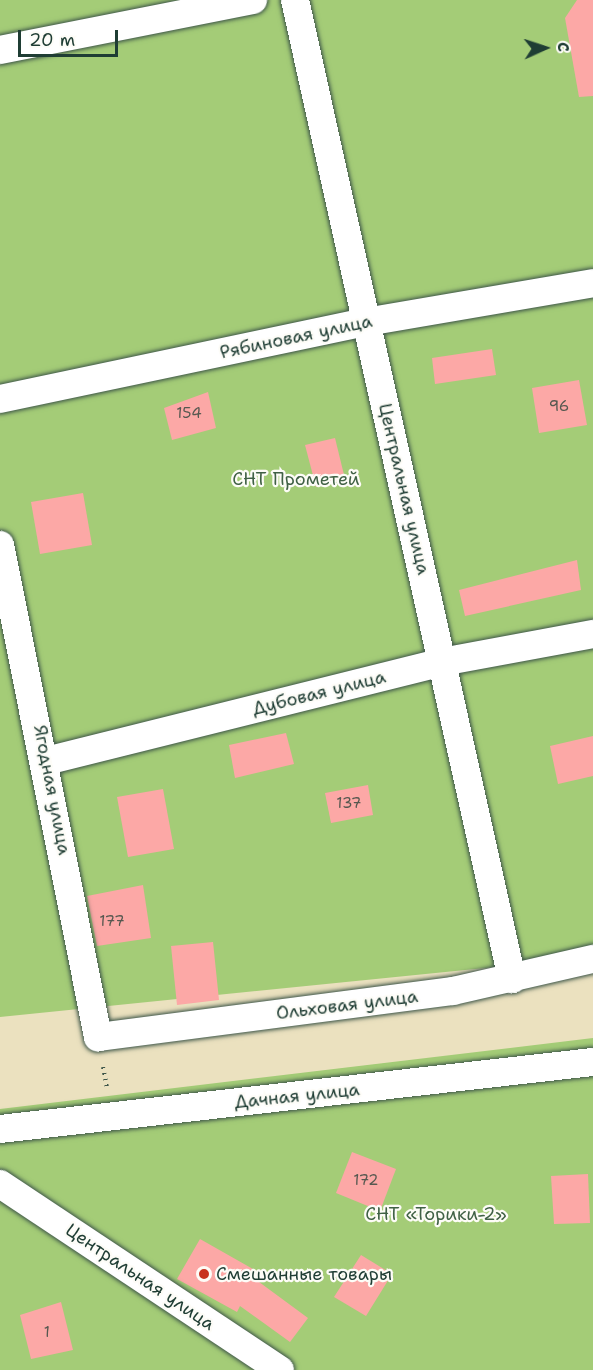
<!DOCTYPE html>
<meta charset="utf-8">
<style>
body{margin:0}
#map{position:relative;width:593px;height:1370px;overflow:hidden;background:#ebe1bf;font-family:"Shantell Sans",sans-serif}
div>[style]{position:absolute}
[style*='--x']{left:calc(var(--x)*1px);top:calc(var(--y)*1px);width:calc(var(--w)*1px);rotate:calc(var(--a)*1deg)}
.green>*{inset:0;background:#a4cc77}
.building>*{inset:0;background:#fca8a6}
.path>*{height:4px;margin-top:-2px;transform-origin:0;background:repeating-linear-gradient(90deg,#3e5649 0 1.5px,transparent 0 6px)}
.roads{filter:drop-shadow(0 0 2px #3e5649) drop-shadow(0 0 2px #3e5649)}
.street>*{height:28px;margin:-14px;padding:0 14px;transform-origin:14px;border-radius:14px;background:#fff}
.dots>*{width:16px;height:16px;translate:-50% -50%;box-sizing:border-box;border:3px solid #fdfcf7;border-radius:50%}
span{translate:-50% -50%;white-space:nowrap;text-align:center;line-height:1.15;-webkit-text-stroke:4.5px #fdfcf7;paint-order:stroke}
.number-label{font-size:15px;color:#565850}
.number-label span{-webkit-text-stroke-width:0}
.street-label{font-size:18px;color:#1f3d34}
.park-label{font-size:18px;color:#406145}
.poi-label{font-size:18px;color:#1f3d34}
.left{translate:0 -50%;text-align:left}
.north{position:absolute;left:515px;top:18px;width:60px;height:60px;-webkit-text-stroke:4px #fdfcf7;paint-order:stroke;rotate:87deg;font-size:16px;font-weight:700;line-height:24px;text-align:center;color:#1f3d34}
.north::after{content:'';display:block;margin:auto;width:21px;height:27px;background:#1f3d34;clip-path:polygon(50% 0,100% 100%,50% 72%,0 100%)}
.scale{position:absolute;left:18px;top:30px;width:100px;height:27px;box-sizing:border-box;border:3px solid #1f3d34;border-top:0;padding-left:8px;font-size:18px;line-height:21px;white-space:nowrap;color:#1f3d34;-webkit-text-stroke:4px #fdfcf7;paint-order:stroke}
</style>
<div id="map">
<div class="green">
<div style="clip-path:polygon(0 0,593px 0,593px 957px,0 1017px)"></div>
<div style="clip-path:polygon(593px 1038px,593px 1370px,0 1370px,0 1109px)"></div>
</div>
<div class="building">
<div style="clip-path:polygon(577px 0,593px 0,593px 96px,579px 97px,565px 18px)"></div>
<div style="clip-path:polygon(492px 349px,496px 375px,435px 384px,432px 358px)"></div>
<div style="clip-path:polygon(579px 380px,587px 425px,539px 433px,532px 388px)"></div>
<div style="clip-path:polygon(208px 392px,216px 428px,172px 440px,164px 408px)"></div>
<div style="clip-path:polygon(335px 438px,345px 479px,316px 487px,305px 445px)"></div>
<div style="clip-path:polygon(83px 493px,92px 545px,40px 554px,31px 502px)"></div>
<div style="clip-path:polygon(577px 560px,581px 590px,465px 616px,459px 590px)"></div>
<div style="clip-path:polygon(286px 733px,294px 764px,235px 778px,229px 745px)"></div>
<div style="clip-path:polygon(593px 736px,593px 776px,558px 784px,550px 746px)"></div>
<div style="clip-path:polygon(368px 785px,373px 815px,331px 823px,325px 793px)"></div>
<div style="clip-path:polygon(163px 789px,174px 849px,128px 857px,117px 797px)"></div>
<div style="clip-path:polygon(143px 885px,151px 938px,97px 946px,87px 896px)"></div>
<div style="clip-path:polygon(213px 942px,219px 1000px,177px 1005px,171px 946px)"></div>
<div style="clip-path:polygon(352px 1152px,396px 1169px,380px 1211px,336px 1193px)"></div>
<div style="clip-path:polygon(588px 1174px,590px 1223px,554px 1224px,551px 1176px)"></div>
<div style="clip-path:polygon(200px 1239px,258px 1272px,255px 1279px,308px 1318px,290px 1342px,240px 1306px,237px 1312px,177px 1279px)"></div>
<div style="clip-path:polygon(361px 1255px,392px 1274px,366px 1316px,334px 1297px)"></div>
<div style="clip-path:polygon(61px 1302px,73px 1350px,31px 1359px,20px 1315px)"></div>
</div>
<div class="path">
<div style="--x:103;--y:1067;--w:20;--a:79"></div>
</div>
<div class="roads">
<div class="street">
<div style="--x:295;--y:0;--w:1003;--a:77.5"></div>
<div style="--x:0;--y:50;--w:258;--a:-11.2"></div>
<div style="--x:0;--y:399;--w:374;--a:-11.9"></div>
<div style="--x:366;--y:322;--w:230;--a:-9.7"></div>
<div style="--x:0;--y:545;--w:502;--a:78.73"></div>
<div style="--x:98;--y:1037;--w:358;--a:-7.4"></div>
<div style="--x:453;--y:991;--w:144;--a:-12.9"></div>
<div style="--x:46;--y:761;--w:408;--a:-14"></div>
<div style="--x:442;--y:662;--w:154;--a:-10.5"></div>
<div style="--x:0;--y:1129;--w:597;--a:-6.45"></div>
<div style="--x:0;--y:1184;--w:336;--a:33.6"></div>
</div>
</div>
<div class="dots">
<div style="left:204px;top:1274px;background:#c8321e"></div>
</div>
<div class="number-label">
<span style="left:559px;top:407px">96</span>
<span style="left:189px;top:414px">154</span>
<span style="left:349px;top:804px">137</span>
<span style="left:112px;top:922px">177</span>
<span style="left:366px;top:1181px">172</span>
<span style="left:47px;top:1333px">1</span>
</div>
<div class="street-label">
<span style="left:296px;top:337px;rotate:-12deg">Рябиновая улица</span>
<span style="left:404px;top:489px;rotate:77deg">Центральная улица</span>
<span style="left:319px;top:693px;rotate:-14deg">Дубовая улица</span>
<span style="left:52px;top:790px;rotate:79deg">Ягодная улица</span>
<span style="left:347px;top:1005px;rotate:-7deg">Ольховая улица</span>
<span style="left:297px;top:1096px;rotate:-6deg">Дачная улица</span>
<span style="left:140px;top:1277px;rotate:34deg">Центральная улица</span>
</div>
<div class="park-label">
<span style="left:296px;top:479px">СНТ Прометей</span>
<span style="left:436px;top:1214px">СНТ «Торики-2»</span>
</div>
<div class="poi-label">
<span class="left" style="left:216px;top:1274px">Смешанные товары</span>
</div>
<div class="north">С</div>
<div class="scale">20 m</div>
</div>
